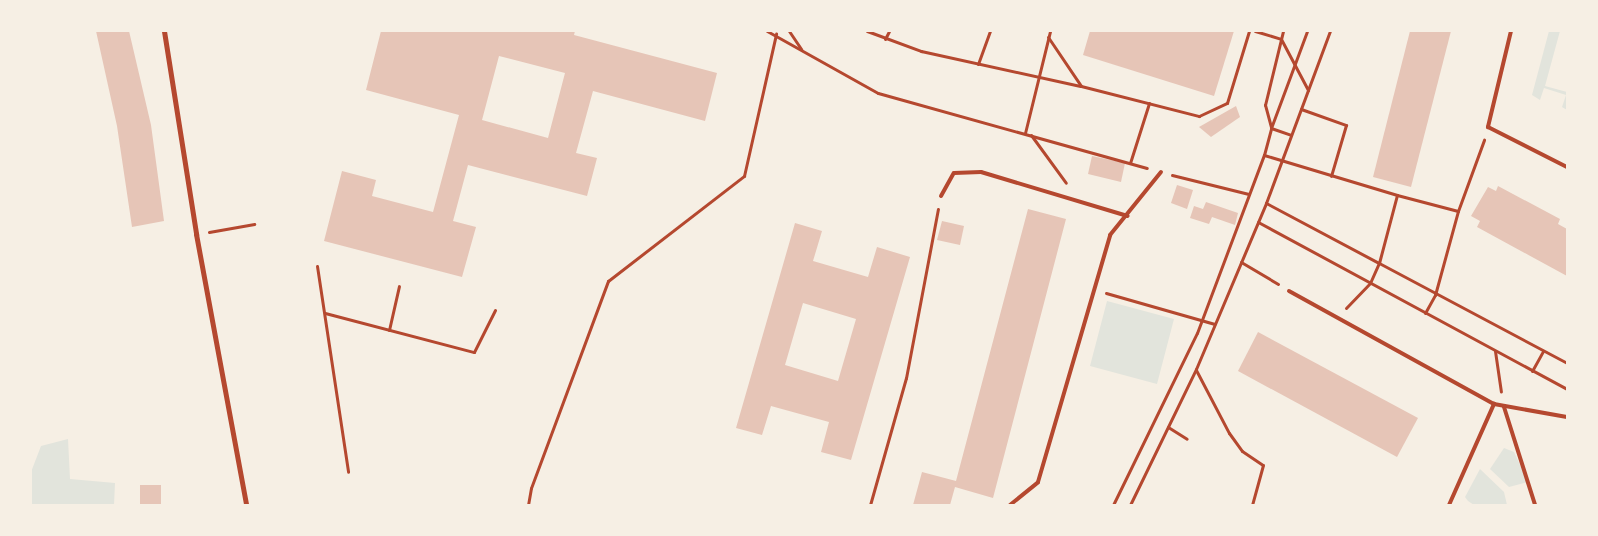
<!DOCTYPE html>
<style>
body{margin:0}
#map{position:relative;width:1598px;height:536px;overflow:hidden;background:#f6efe4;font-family:Rubik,sans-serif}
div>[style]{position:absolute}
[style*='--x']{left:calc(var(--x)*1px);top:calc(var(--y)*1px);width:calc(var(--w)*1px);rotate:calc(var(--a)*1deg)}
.green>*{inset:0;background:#e2e4dc}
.building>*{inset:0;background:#e6c5b7}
.path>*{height:3px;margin:-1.5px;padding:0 1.5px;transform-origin:1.5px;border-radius:1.5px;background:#b5482f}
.service>*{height:4px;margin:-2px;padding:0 2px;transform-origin:2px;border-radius:2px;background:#b5482f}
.minor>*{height:5px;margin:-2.5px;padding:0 2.5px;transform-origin:2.5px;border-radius:2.5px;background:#b5482f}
span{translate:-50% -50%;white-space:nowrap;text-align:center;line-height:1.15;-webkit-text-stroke:4px #f6efe4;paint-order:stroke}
.frame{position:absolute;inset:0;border:32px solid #f6efe4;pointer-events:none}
</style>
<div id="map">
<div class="green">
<div style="clip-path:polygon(1549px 31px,1560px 31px,1545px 86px,1567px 92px,1567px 110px,1562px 107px,1566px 95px,1544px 88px,1540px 100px,1532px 95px)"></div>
<div style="clip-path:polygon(1107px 301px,1174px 319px,1157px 384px,1090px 366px)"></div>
<div style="clip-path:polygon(68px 439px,70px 479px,115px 483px,114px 505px,31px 505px,31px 472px,41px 446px)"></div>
<div style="clip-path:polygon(1504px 448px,1514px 452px,1528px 482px,1509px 487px,1490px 469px)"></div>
<div style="clip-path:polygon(1480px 469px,1504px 492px,1507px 505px,1474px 505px,1468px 501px,1465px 497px)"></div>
</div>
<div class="building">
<div style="clip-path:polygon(96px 31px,129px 31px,151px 125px,164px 221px,132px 227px,117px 126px)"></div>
<div style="clip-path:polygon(evenodd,381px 31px,575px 31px,574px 35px,717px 73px,705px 121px,593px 91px,576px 153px,597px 158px,587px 196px,468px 165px,453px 221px,476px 227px,462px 277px,324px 241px,342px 171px,376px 180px,372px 196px,433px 212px,459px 115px,366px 90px,381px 31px,499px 56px,565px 73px,548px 138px,482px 120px,499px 56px)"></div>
<div style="clip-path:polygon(1090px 31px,1234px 31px,1214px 96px,1083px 55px)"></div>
<div style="clip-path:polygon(1410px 31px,1451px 31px,1411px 187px,1373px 177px)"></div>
<div style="clip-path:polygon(1236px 106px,1240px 117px,1211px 137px,1199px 127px)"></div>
<div style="clip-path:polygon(1092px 156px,1125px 163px,1121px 182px,1088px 174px)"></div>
<div style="clip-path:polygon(1177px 185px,1193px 190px,1187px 209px,1171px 203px)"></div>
<div style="clip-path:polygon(1498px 186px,1560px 219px,1558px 224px,1567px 229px,1567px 276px,1477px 227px,1480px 221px,1471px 216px,1488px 187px,1496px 191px)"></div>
<div style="clip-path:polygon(1206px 202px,1238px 213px,1235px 225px,1212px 217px,1209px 224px,1190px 218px,1194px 206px,1203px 209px)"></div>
<div style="clip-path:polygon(1028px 209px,1066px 219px,993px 498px,955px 487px,950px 505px,913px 505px,922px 472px,956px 481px)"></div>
<div style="clip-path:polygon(942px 221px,964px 226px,960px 245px,937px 240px)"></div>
<div style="clip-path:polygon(evenodd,795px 223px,822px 231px,813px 261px,868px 277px,877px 247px,910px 257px,851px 460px,821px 452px,829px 422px,771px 406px,762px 435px,736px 428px,795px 223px,803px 303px,856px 319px,838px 381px,785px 365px,803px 303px)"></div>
<div style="clip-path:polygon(1258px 332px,1418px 418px,1397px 457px,1238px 371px)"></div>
<div style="clip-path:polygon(140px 485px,161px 485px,161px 505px,140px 505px)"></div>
</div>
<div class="path">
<div style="--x:767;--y:31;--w:127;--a:29.2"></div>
<div style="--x:878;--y:93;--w:279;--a:15.6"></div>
<div style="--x:789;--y:31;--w:22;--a:56"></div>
<div style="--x:867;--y:31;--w:58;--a:20.3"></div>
<div style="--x:921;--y:51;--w:163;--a:12.4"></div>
<div style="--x:1255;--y:31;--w:27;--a:17"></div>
<div style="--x:1281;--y:39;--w:58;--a:62.1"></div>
<div style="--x:1048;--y:37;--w:59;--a:56"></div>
<div style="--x:1081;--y:86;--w:122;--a:14.3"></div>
<div style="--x:1199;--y:116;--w:31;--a:-25"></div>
<div style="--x:1227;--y:103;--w:75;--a:-73"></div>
<div style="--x:885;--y:39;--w:9;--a:-63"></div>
<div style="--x:978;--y:64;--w:35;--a:-70"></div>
<div style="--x:1301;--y:109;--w:48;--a:19.6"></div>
<div style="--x:1346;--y:125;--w:53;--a:106.4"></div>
<div style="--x:1271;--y:127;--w:23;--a:-105"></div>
<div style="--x:1265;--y:105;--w:76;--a:-76.3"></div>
<div style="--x:1271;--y:128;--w:103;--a:-69.6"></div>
<div style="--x:1025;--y:133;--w:105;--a:-76.2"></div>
<div style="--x:1031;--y:135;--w:59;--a:53.9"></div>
<div style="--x:1264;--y:155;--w:139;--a:16.7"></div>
<div style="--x:1130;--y:163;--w:63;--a:-72.4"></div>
<div style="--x:1172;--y:175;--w:79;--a:13.9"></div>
<div style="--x:1266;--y:203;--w:128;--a:28"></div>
<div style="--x:1379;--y:263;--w:70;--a:-75.2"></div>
<div style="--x:1397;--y:195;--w:63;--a:14.7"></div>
<div style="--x:1458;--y:211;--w:76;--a:-69.9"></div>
<div style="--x:1258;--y:222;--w:351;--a:28.4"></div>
<div style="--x:209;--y:232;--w:46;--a:-10.1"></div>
<div style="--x:1241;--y:262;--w:43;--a:30.7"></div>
<div style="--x:317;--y:266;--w:208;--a:81.4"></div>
<div style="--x:1106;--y:293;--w:113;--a:15.9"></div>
<div style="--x:1346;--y:308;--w:35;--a:-46"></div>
<div style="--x:1370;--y:283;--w:22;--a:-66"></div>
<div style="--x:1379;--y:263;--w:213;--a:28"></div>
<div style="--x:325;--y:313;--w:154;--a:14.7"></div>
<div style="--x:474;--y:352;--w:47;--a:-63.4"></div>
<div style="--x:1425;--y:313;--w:21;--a:-61"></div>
<div style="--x:1435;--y:295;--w:87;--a:-74.7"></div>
<div style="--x:389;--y:330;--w:45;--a:-77.2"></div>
<div style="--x:1495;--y:351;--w:41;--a:81.7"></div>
<div style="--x:1196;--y:370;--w:71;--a:62.4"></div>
<div style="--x:1229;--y:433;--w:22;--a:54"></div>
<div style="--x:1242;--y:451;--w:25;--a:34"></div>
<div style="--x:1263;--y:465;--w:41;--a:105.4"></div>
<div style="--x:1532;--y:371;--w:23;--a:-61"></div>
<div style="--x:1168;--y:427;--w:22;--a:32"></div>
<div style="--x:528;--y:505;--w:17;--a:-80"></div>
<div style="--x:531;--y:488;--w:221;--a:-69.6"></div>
<div style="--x:608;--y:281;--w:172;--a:-37.7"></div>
<div style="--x:744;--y:176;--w:146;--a:-77.3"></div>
<div style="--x:870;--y:505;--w:132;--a:-74.2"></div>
<div style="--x:906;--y:378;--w:172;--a:-79.3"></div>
<div style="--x:1113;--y:505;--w:191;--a:-64"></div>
<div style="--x:1197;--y:333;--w:190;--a:-69.4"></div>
<div style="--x:1264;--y:155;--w:28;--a:-75"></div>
<div style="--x:1271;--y:128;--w:21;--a:19"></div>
<div style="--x:1130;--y:505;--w:151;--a:-64.1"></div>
<div style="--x:1196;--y:369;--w:180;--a:-67.1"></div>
<div style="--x:1266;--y:203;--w:184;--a:-69.6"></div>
</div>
<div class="service">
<div style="--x:1511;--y:31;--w:99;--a:103.5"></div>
<div style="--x:1488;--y:127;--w:89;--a:26.9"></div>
<div style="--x:941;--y:196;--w:26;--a:-61"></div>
<div style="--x:954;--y:173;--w:27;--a:-2"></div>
<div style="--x:981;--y:172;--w:153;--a:16.7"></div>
<div style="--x:1289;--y:291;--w:234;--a:28.9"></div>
<div style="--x:1494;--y:404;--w:74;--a:10.1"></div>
<div style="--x:1504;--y:407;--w:103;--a:72.4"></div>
<div style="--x:1010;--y:505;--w:36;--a:-39"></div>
<div style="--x:1038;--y:482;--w:257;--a:-73.7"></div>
<div style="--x:1110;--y:235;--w:81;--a:-51"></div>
<div style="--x:1449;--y:505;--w:111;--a:-66"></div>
</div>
<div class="minor">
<div style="--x:164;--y:31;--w:206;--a:81"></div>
<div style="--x:196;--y:234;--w:276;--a:79.5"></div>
</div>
<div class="frame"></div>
</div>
